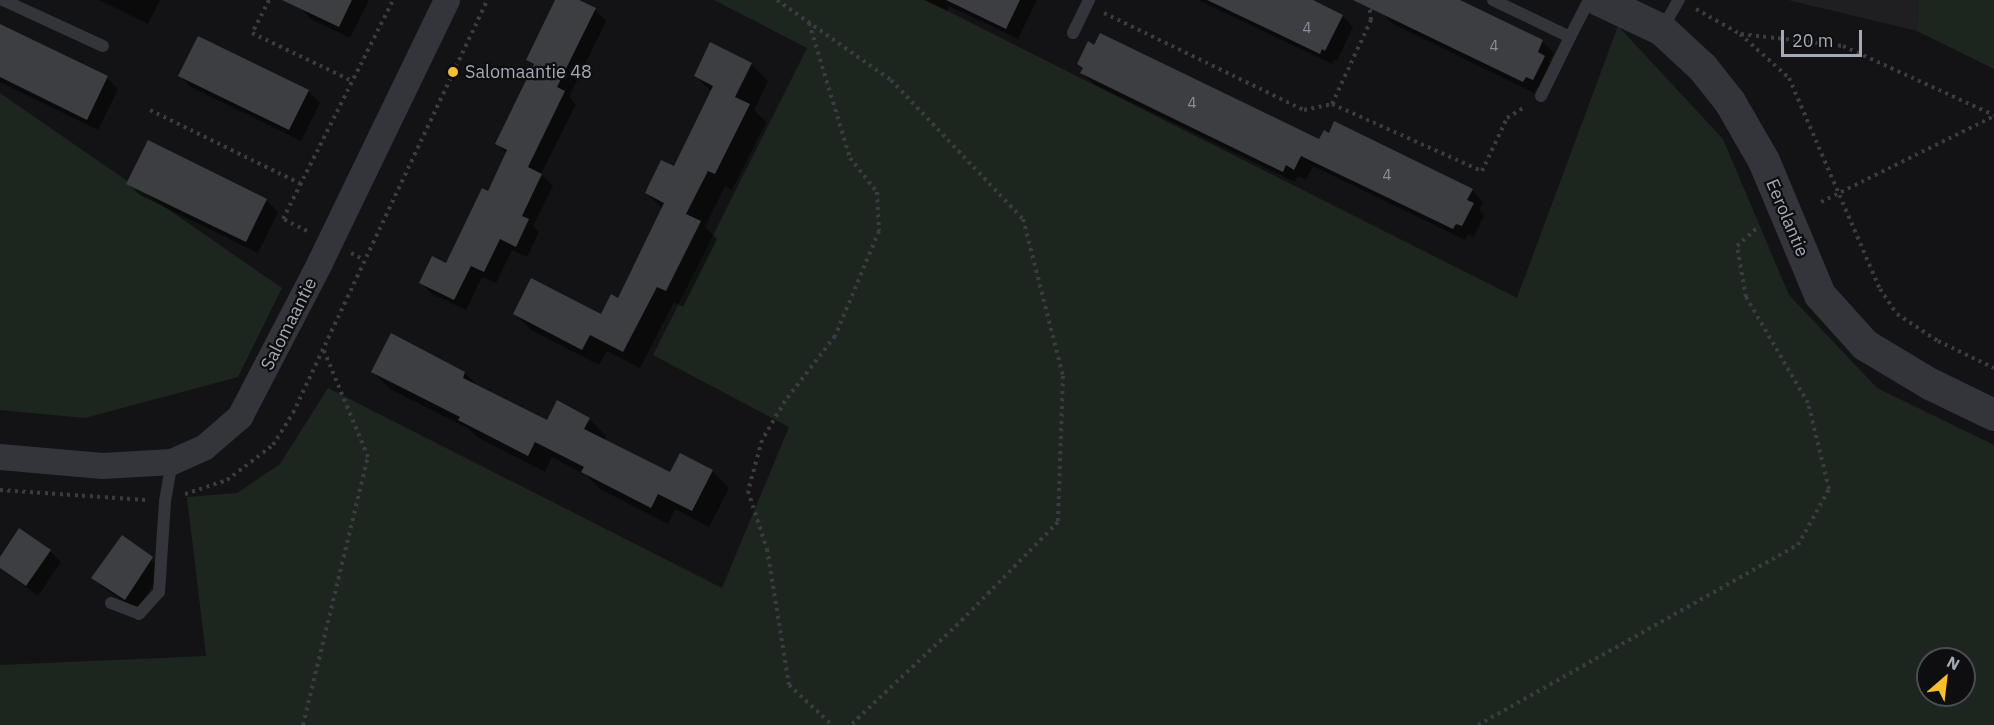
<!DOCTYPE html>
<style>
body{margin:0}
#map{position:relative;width:1994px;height:725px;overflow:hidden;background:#131315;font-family:"IBM Plex Sans",sans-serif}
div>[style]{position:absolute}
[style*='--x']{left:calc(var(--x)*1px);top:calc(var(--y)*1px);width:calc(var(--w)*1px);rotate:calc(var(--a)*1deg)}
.built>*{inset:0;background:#1f1f22}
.green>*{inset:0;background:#1d251f}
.shadow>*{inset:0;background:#0007}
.building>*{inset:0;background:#3d3e42}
.path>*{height:4px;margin-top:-2px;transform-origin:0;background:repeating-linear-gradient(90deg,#3a3c41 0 3px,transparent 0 7.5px)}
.service>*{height:12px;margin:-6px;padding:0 6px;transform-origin:6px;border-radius:6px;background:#34353a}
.minor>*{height:26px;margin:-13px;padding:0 13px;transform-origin:13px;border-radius:13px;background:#34353a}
.tertiary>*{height:32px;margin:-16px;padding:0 16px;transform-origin:16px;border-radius:16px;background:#34353a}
.dots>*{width:16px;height:16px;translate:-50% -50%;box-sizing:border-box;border:3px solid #0e0e10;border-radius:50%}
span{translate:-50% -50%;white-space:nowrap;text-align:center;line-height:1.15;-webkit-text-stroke:4.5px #0e0e10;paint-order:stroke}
.number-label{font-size:15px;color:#8a8e99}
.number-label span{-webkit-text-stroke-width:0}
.poi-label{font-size:18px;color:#a4a9b6}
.left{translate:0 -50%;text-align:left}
.street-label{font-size:18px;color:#a4a9b6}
.north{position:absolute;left:1916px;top:647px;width:60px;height:60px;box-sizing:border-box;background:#0e0e10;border:2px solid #4a4c52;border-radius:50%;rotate:28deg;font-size:16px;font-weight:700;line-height:24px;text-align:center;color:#a4a9b6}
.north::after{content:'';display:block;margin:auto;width:21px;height:27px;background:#f8bf28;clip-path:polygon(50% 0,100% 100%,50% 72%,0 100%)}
.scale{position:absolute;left:1781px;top:30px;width:81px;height:27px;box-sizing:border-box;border:3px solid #a4a9b6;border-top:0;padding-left:8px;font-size:18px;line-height:21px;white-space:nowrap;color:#a4a9b6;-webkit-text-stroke:4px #0e0e10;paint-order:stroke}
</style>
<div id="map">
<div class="built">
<div style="clip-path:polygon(1788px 0,1918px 0,1917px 31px)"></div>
</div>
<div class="green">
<div style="clip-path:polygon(evenodd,714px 0,926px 0,1517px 298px,1618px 26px,1723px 139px,1789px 295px,1877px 388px,1994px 445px,1994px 725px,0 725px,0 665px,206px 656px,187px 497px,237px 493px,280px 464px,328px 388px,722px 588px,789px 427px,653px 355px,807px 48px,714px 0,1928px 659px,1964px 659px,1964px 695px,1928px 695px,1928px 659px)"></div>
<div style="clip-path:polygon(1918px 0,1994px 0,1994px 69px,1917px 31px)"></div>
<div style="clip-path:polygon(0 93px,282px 288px,238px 377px,85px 418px,0 410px)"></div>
</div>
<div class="shadow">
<div style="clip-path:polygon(99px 0,160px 0,148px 24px)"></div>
<div style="clip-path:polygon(303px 0,369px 0,350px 38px,311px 19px,300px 7px)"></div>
<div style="clip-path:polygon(557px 0,575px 0,595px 10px,606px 21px,569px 97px,576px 104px,541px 174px,553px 186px,533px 226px,539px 232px,527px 257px,512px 250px,496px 283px,482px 277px,466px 310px,432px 294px,421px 283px,446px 265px,488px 193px,507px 154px,497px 144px,535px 67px,527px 60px)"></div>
<div style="clip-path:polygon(924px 0,1037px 0,1018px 39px,949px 6px,947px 11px)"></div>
<div style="clip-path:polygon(1198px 0,1309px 0,1342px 16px,1353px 27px,1337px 61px,1334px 59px,1332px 64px)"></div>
<div style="clip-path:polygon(1387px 0,1457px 0,1542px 41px,1554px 53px,1549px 62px,1556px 68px,1545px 91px,1537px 87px,1534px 93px,1393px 24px,1381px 12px)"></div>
<div style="clip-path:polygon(0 26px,107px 78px,118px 89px,98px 130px,0 82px)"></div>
<div style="clip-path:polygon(751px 64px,768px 81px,754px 110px,766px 122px,732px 190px,725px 186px,705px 227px,717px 239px,683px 307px,674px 302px,640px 368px,607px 351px,599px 365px,531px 330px,514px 313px,602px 316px,619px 300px,663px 209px,646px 193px,675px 168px,712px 92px,695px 75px)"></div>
<div style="clip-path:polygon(1078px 64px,1472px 190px,1483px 202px,1479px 210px,1484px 215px,1474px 237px,1468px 234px,1465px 240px,1313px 166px,1306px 180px,1298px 176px,1295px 182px,1094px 84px,1082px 73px,1084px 69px)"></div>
<div style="clip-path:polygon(180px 76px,308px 91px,320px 103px,301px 141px,191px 87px)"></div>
<div style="clip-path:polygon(128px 184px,266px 200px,278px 212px,258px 253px,140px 195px)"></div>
<div style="clip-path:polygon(373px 372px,465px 373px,479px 388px,548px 422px,589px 419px,606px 436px,603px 441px,670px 474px,712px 471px,729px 488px,709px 527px,675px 509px,668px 524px,600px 489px,586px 475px,552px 457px,545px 472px,477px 437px,469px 429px,390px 389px)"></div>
<div style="clip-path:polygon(122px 537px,163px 570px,137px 610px,105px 589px,93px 577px)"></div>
<div style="clip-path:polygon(50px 551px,61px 562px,38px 596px,0 568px,0 559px)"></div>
</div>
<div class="building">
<div style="clip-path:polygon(282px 0,352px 0,339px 27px)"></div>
<div style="clip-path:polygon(555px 0,579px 0,596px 8px,557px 87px,565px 91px,528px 167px,542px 174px,522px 216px,529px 219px,516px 247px,500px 239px,484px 272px,471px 266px,454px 300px,419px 283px,432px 256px,446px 263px,482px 188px,488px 191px,507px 150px,495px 144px,534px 64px,526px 60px)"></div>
<div style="clip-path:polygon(946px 0,1020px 0,1006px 29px)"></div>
<div style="clip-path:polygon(1207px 0,1313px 0,1343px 15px,1325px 51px,1322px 49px,1320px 54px)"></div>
<div style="clip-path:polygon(1353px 0,1460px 0,1543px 40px,1538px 52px,1545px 56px,1533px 80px,1526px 77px,1523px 82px)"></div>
<div style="clip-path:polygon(0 24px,108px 76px,87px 120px,0 77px)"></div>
<div style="clip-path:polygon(1100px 33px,1319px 139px,1324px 130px,1329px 133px,1334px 121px,1473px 189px,1467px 200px,1474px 203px,1462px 226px,1456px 224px,1453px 229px,1301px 156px,1294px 170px,1286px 165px,1283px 172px,1080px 73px,1083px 68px,1077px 64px,1088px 41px,1094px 45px)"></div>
<div style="clip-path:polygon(198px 36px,309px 90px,289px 130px,178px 76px)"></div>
<div style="clip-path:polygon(710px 42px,752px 63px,735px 97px,750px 104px,715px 174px,708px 171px,686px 214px,701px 221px,666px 291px,657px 287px,623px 352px,590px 335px,582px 350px,513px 314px,531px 278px,601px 314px,611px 294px,618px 298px,664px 203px,645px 193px,661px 160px,674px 166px,713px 86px,694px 76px)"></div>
<div style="clip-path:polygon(148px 140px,267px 199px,246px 242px,126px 184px)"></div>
<div style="clip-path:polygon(391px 333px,465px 372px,463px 378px,547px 420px,557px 400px,590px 418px,584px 429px,670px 472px,680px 453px,713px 470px,692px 511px,658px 494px,651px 508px,581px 472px,584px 467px,535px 442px,528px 456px,458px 420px,460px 417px,371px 372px)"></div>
<div style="clip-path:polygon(19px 528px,51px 550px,26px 586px,0 568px,0 557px)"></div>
<div style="clip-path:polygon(122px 535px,153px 557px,125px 600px,91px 578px)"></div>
</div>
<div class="path">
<div style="--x:269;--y:0;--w:37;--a:117"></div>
<div style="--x:252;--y:33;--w:111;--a:25.6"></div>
<div style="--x:777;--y:0;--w:139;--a:35.1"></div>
<div style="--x:891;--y:80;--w:192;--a:46.5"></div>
<div style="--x:1023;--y:219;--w:162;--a:75.7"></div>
<div style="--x:1063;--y:376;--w:146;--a:92"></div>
<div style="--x:1058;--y:522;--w:143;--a:134.4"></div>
<div style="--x:958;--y:624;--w:147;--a:136.7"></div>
<div style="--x:1696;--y:9;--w:51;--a:29.6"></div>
<div style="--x:1740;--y:34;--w:66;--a:41.9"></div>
<div style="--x:1789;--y:78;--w:230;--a:66.7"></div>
<div style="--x:1880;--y:289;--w:30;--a:56"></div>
<div style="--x:1897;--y:314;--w:49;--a:33.4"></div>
<div style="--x:1938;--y:341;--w:62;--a:25.7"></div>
<div style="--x:1104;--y:13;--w:222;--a:25.9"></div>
<div style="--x:1304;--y:110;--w:29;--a:-12"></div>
<div style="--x:1332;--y:104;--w:93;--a:-65.1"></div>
<div style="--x:1371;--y:20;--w:20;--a:-96"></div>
<div style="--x:809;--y:23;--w:141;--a:73.1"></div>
<div style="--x:850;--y:158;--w:43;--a:51.5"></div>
<div style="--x:877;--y:192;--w:39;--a:87"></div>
<div style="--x:879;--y:231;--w:114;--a:112.7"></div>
<div style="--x:835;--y:336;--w:82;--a:127.6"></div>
<div style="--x:785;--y:401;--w:45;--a:120.5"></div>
<div style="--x:762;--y:440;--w:53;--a:105.4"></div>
<div style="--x:748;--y:491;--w:61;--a:71.9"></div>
<div style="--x:767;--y:549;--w:138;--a:80.8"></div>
<div style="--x:789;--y:685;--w:59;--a:42.9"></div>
<div style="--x:1741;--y:34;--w:103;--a:6.7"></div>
<div style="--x:1843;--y:46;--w:166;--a:24.6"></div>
<div style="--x:1332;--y:104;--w:164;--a:24.1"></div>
<div style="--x:1482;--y:171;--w:59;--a:-64.7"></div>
<div style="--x:1507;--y:118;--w:22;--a:-32"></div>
<div style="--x:150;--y:110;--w:168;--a:26.1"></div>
<div style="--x:1821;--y:202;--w:193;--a:-26.4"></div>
<div style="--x:307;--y:231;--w:27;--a:-153"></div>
<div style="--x:283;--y:219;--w:245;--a:-63.3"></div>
<div style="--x:351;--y:253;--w:15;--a:28"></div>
<div style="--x:0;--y:490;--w:146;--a:3.9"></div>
<div style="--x:185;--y:494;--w:44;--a:-18.4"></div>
<div style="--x:227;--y:480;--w:58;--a:-37.3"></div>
<div style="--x:273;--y:445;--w:38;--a:-58"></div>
<div style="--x:293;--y:413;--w:456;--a:-64.8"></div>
<div style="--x:303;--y:725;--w:276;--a:-76.4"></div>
<div style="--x:368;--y:457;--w:115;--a:-112.5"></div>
<div style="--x:1478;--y:725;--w:367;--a:-29.4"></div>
<div style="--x:1798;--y:545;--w:64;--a:-61"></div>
<div style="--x:1829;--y:489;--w:89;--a:-103.7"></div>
<div style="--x:1808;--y:403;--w:123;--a:-120.3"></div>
<div style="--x:1746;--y:297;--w:52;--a:-100"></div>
<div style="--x:1737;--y:246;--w:30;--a:-42"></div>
</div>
<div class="service">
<div style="--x:3;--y:0;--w:110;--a:24.7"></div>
<div style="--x:1493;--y:0;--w:85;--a:25.7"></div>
<div style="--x:1570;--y:37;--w:42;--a:-62.8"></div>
<div style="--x:1662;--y:29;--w:34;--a:-60"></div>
<div style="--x:1073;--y:33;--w:37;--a:-64"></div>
<div style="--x:1541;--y:96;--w:66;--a:-63.8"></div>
<div style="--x:111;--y:603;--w:30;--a:21"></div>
<div style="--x:139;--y:614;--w:30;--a:-48"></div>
<div style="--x:159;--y:592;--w:91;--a:-86.2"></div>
<div style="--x:165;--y:501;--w:40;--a:-80"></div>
</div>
<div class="minor">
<div style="--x:0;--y:457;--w:103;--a:5"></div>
<div style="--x:103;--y:466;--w:69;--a:-3.3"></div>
<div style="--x:172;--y:462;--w:35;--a:-24"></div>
<div style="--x:204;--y:448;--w:48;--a:-40.7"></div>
<div style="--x:240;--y:417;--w:174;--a:-62.5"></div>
<div style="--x:320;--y:263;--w:292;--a:-64.2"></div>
</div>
<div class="tertiary">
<div style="--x:1599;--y:0;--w:70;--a:25.5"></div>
<div style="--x:1662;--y:30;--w:56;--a:42.8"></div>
<div style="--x:1703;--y:68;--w:43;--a:51.5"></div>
<div style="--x:1730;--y:102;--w:68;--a:60"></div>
<div style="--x:1764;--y:161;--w:145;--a:67.3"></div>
<div style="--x:1820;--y:295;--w:67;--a:48"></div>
<div style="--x:1865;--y:345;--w:76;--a:31"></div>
<div style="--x:1930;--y:384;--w:71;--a:25.8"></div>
</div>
<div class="dots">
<div style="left:453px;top:72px;background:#f8bf28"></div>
</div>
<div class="number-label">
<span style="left:1307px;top:28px">4</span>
<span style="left:1494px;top:46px">4</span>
<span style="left:1192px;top:103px">4</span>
<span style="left:1387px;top:175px">4</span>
</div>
<div class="poi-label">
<span class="left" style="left:465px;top:72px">Salomaantie 48</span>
</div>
<div class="street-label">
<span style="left:1787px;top:218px;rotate:67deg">Eerolantie</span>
<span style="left:289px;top:324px;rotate:-63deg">Salomaantie</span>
</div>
<div class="north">N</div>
<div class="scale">20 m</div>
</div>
